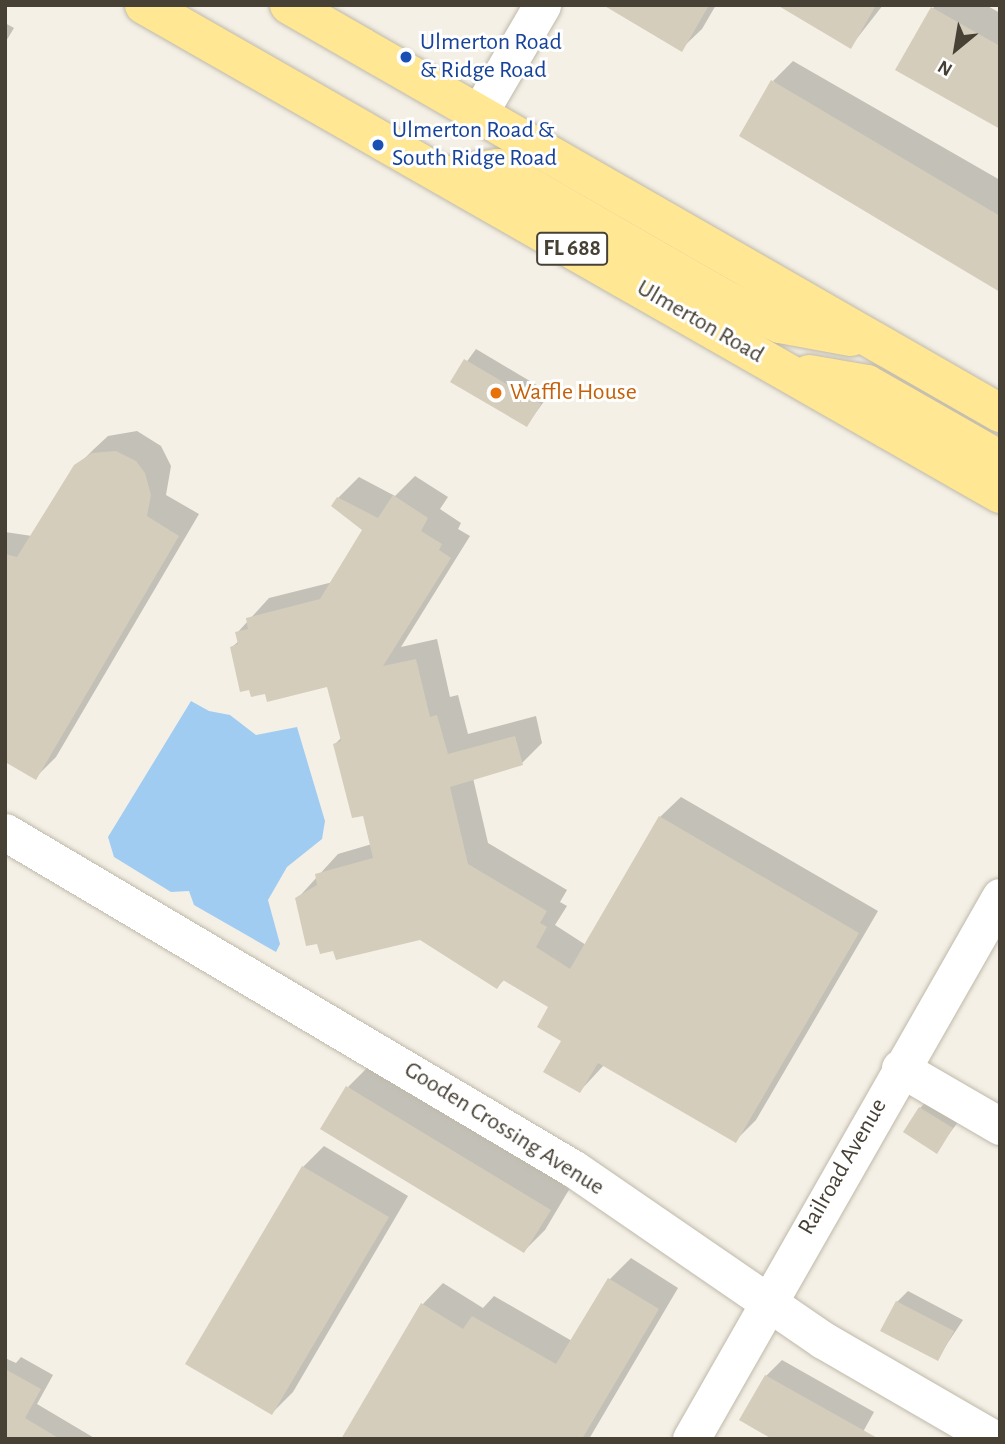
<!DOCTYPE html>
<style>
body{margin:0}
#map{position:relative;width:1005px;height:1444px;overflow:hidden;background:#f4f0e6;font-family:"Alegreya Sans",sans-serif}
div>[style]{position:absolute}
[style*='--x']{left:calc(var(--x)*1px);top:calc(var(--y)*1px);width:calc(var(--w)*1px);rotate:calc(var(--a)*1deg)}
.water>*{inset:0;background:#a1ccf2}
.shadow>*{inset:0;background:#0003}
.building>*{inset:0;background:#d5cdbb}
.roads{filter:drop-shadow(0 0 2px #bfb9a9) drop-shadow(0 0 2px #bfb9a9)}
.minor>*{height:37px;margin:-18.5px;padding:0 18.5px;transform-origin:18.5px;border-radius:18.5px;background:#fff}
.major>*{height:38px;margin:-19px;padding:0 19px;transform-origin:19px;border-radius:19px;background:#ffe794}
.dots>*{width:19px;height:19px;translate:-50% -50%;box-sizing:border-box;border:4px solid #fff;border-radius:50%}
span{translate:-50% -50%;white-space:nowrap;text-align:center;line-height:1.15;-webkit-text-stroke:6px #fff;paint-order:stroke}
.shield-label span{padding:2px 5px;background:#fff;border:2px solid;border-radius:5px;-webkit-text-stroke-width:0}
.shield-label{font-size:23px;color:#474135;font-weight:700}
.transit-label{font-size:24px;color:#164399}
.left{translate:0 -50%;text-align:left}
.street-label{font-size:24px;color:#474135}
.food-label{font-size:24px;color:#c56008}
.frame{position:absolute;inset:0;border:7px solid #474135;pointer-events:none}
.north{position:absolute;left:921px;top:14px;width:70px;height:70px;-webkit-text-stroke:5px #fff;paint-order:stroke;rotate:210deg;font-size:19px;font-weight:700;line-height:28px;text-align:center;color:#474135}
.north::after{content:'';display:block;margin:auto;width:24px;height:32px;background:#474135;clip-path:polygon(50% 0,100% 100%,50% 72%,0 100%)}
</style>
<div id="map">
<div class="water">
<div style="clip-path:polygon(191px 701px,209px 711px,230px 715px,256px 735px,297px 727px,325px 821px,322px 839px,287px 867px,268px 900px,280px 944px,276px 952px,194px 905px,189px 891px,171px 892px,114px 857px,108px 837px)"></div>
</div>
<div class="shadow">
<div style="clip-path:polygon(625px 5px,716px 5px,702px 29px,681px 49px)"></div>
<div style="clip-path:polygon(797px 5px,883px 5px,851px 46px)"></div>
<div style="clip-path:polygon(935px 5px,986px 5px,1000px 13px,1000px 127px,898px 69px)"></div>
<div style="clip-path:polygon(5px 23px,14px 28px,5px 43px)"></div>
<div style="clip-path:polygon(793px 61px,1000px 180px,1000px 289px,773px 81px)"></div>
<div style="clip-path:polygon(476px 349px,550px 393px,527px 425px,452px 382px)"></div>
<div style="clip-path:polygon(137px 431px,161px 446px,171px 466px,166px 495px,199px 514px,56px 757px,35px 778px,5px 760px,5px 532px,32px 536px,72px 471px,94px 449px,108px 436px)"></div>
<div style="clip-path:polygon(415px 476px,448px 497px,440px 509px,461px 523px,458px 529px,470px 536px,401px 647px,437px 639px,450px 697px,458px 695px,468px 734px,536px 716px,542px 743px,522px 763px,473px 778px,488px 843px,567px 890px,560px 902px,567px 906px,555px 925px,586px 945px,660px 817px,681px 797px,878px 911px,756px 1120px,735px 1141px,604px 1065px,580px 1091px,550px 1007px,505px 979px,497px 987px,421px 938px,334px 949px,297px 899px,338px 854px,372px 844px,364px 814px,335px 744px,342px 737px,328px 685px,266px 692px,232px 647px,239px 641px,237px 633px,269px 598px,333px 582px,365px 529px,338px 498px,359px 477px,395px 496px)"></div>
<div style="clip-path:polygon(368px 1067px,570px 1188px,545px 1230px,524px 1251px,348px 1087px)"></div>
<div style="clip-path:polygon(931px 1097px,962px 1117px,936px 1151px,920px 1108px)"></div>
<div style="clip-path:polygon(324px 1146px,408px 1196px,293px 1392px,272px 1413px,188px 1364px,303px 1167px)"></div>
<div style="clip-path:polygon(631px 1258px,678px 1288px,589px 1439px,343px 1439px,423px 1304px,443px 1283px,483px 1308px,494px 1296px,572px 1341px,610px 1279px)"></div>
<div style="clip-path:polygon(908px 1291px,963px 1320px,937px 1359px,897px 1302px)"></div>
<div style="clip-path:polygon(21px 1357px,53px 1375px,37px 1404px,96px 1439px,5px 1435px,5px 1358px,16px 1363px)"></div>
<div style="clip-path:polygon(782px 1360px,874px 1412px,859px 1439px,766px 1376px)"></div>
</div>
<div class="building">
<div style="clip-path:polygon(603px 5px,709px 5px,682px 52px)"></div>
<div style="clip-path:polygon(777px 5px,876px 5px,851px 49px)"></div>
<div style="clip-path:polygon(931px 7px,1000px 46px,1000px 129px,895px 70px)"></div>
<div style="clip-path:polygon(771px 80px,1000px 216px,1000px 292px,739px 136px)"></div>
<div style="clip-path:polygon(464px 359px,541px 404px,527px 427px,450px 382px)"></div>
<div style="clip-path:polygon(116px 451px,136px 461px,145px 473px,151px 495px,147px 516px,179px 536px,36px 780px,5px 762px,5px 554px,17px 557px,74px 465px,92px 453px)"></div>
<div style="clip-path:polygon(393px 495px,428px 518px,421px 531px,442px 544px,439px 550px,451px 558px,383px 666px,416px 659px,430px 717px,437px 715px,448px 754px,515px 736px,523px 765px,450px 787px,468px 864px,547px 911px,540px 923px,547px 927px,536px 947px,570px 969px,659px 816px,859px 933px,736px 1143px,598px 1063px,580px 1093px,543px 1072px,561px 1041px,537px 1027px,548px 1007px,503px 980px,497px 989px,420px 940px,336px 960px,333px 951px,320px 954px,317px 944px,306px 946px,295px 898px,317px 885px,315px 874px,373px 858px,363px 816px,352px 818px,333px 744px,341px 741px,327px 687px,267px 702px,265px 694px,251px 697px,249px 690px,240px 692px,230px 647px,238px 644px,235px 632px,248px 629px,246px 618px,320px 599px,362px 530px,331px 506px,337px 497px,378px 518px)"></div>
<div style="clip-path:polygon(346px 1086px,551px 1210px,524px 1253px,320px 1129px)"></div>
<div style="clip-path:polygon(919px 1107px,953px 1128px,937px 1154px,903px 1132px)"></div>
<div style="clip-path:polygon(302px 1166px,389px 1217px,272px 1415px,185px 1364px)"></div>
<div style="clip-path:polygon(608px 1278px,659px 1309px,582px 1439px,341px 1439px,421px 1303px,463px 1329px,472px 1316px,556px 1364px)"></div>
<div style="clip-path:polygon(896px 1301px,954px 1331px,938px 1361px,880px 1331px)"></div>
<div style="clip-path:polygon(5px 1369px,41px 1389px,25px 1418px,60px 1439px,5px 1439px)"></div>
<div style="clip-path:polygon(765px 1375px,879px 1439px,772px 1439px,739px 1420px)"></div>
</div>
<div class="roads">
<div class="minor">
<div style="--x:479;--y:113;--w:125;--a:-59.7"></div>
<div style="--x:5;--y:832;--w:661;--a:30.64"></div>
<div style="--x:574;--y:1169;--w:302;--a:34.5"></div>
<div style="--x:823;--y:1340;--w:198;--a:30.1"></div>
<div style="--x:900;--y:1068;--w:116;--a:30.1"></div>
<div style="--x:691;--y:1439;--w:624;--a:-60.31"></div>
</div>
<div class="major">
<div style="--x:144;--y:5;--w:986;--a:29.74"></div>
<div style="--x:289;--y:5;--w:820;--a:29.85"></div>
<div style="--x:444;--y:176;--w:54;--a:-8.6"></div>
<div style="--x:497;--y:168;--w:269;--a:29.9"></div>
<div style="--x:730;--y:302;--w:55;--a:23.7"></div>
<div style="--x:780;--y:324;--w:72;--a:10.4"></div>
<div style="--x:809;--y:374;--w:59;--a:9.8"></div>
<div style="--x:867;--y:384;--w:153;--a:29.7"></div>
</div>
</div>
<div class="dots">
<div style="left:406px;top:57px;background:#1a4fb4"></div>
<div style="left:378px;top:145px;background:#1a4fb4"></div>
<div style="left:496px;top:393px;background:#e8710a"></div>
</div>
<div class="shield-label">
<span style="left:572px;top:249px">FL 688</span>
</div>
<div class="transit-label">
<span class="left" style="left:420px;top:57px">Ulmerton Road<br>&amp; Ridge Road</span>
<span class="left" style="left:392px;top:145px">Ulmerton Road &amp;<br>South Ridge Road</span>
</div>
<div class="street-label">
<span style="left:700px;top:322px;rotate:30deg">Ulmerton Road</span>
<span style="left:504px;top:1129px;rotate:32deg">Gooden Crossing Avenue</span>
<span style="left:843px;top:1167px;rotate:-60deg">Railroad Avenue</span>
</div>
<div class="food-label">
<span class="left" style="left:510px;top:393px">Waffle House</span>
</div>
<div class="frame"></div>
<div class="north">N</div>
</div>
